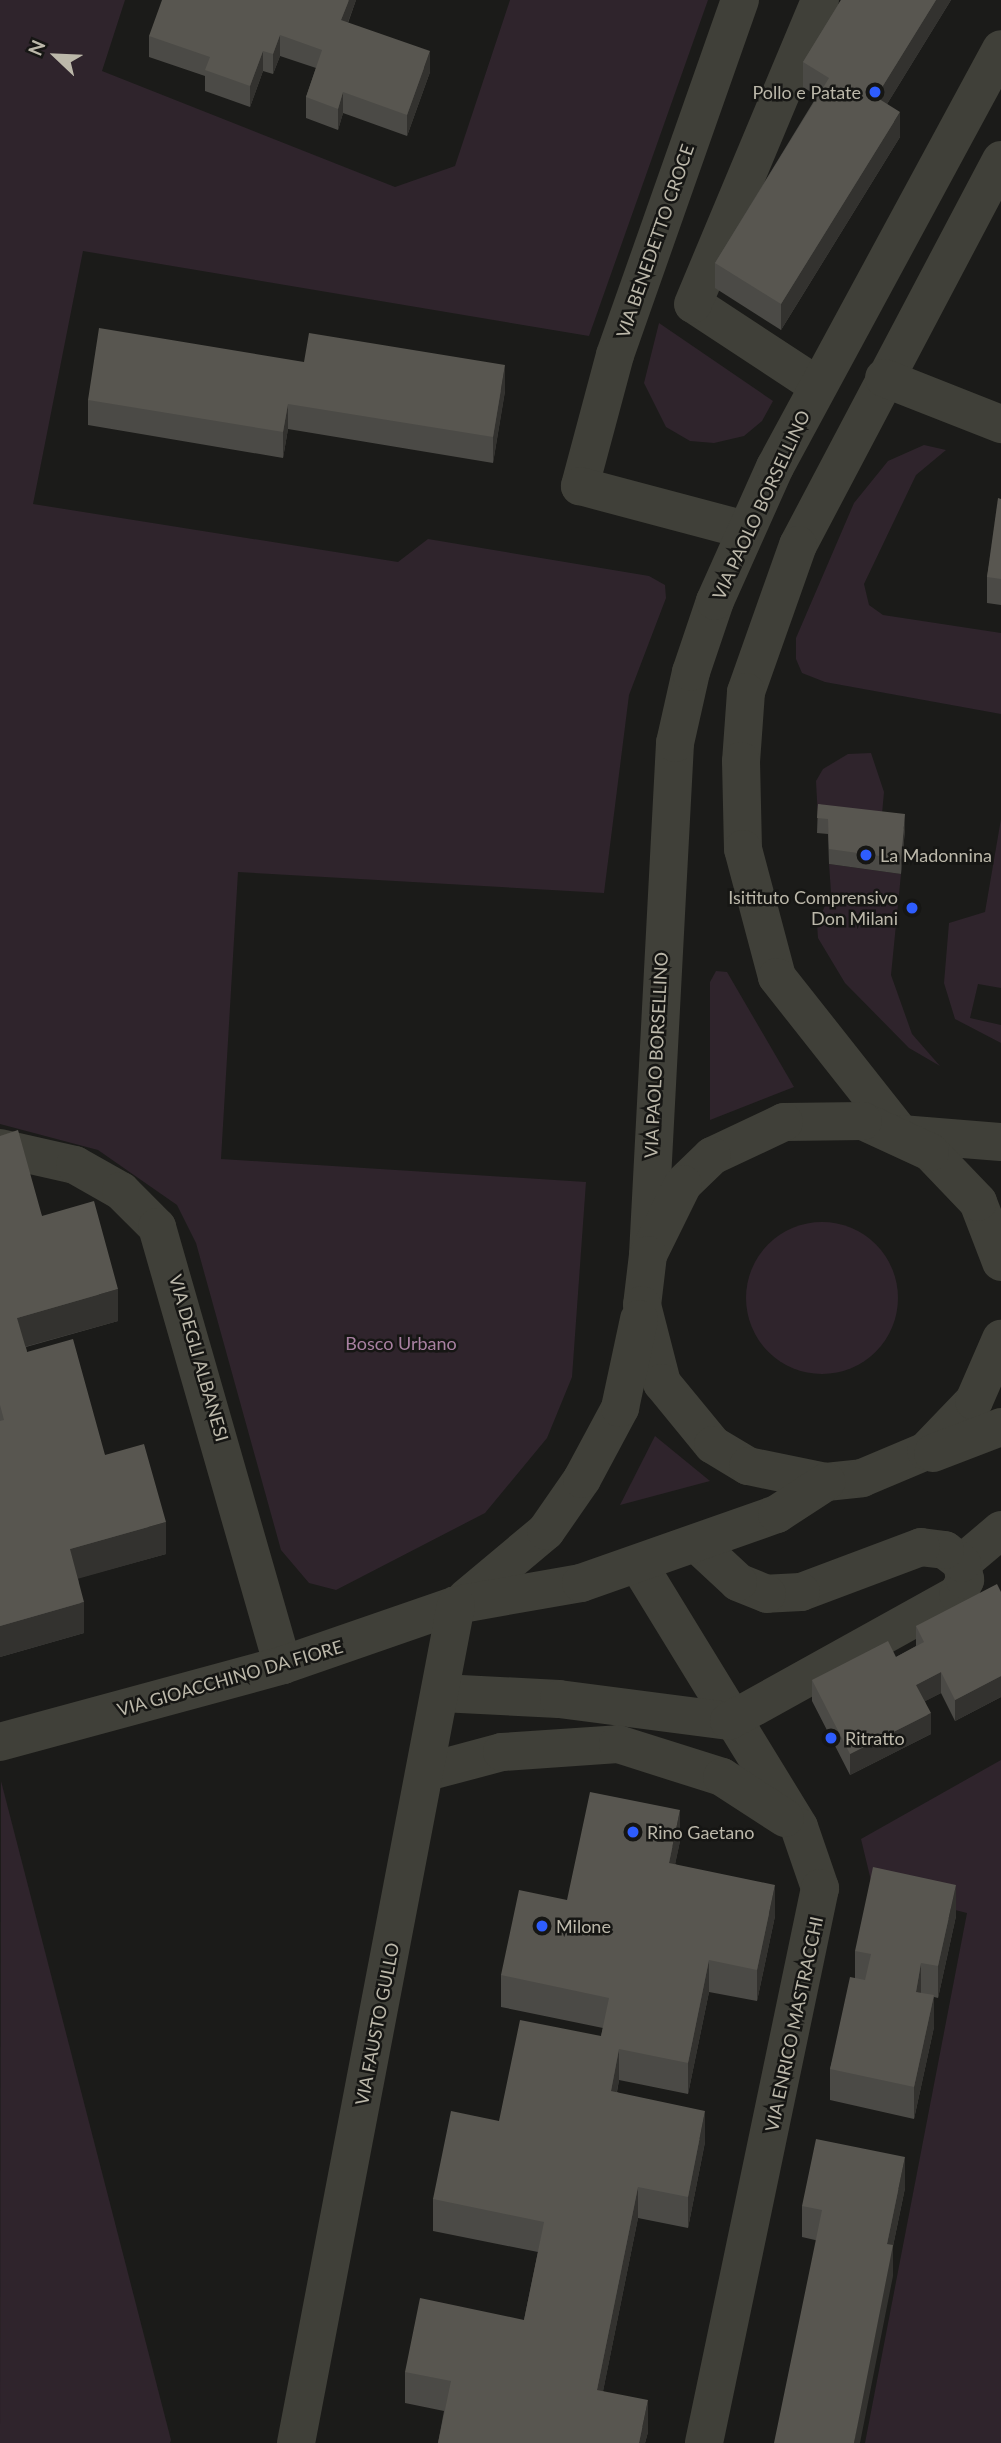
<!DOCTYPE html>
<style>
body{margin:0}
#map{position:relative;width:1001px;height:2443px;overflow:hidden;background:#1b1b19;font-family:Lato,sans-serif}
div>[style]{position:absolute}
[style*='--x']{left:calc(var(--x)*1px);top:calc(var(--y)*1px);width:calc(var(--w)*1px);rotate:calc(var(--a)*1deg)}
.green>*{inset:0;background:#2f242c}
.round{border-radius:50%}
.minor>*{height:38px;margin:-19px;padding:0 19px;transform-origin:19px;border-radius:19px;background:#404039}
.wall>*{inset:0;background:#4b4a46}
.shaded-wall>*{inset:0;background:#33322f}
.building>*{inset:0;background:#585650}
.dots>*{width:19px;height:19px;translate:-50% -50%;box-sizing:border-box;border:4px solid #161614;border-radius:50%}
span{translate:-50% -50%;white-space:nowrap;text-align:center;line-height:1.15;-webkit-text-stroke:5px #161614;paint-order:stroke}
.poi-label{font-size:18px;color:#bcb8aa}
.right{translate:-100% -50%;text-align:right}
.left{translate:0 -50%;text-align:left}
.street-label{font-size:18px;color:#bcb8aa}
.park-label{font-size:18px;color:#a880a1}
.north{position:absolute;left:21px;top:21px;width:70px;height:70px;-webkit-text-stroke:5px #161614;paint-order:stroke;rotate:293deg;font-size:19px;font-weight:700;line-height:28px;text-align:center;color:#bcb8aa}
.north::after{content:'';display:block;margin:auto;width:24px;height:32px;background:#bcb8aa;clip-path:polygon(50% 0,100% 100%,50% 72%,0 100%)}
</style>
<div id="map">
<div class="green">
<div style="clip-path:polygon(0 0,125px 0,102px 71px,395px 187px,455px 166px,510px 0,708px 0,589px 336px,83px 251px,33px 504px,398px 562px,428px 539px,649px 576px,665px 585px,666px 598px,629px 695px,604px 893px,238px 872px,221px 1159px,586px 1182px,572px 1377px,547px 1438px,485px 1513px,336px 1590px,309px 1583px,281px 1550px,196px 1243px,177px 1205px,98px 1150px,0 1124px)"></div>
<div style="clip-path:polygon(659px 323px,773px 401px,762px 421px,744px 436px,714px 443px,690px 441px,666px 427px,644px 383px)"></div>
<div style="clip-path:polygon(924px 445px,946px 450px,916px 475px,864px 584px,869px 605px,883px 615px,1001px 633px,1001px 714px,825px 682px,802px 673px,796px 659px,796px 638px,854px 503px,888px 461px)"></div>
<div style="clip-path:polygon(871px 753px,884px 792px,881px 825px,818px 819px,816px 781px,823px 769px,848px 754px)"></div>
<div style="clip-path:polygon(1001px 819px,1001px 988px,978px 984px,970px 1018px,1001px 1025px,1001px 1043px,955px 1019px,944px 983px,949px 923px,985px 912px)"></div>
<div style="clip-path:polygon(829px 864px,901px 874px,891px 975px,912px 1034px,940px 1066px,909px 1048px,845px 983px,818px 938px,817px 924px,831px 892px)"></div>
<div style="clip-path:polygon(716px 971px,727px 972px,794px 1087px,710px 1120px,710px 982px)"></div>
<div class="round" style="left:746px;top:1222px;width:152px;height:152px"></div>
<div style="clip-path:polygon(655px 1436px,710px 1481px,620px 1505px)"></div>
<div style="clip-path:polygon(1001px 1760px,1001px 2443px,865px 2443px,967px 1913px,873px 1889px,861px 1839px)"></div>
<div style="clip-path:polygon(1px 1781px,171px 2440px,170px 2443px,0 2443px)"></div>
</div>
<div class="minor">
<div style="--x:740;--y:0;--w:376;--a:109.4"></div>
<div style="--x:615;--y:355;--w:136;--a:105"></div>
<div style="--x:580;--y:486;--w:171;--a:14.9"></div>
<div style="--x:1001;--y:160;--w:435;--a:117.8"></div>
<div style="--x:798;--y:545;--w:156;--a:109.5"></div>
<div style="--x:746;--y:692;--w:69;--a:94.1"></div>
<div style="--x:741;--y:761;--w:88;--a:88.7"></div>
<div style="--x:743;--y:849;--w:132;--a:75.1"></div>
<div style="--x:777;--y:977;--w:200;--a:51.7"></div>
<div style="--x:901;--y:1134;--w:100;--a:4.6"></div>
<div style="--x:884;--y:378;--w:126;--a:21.5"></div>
<div style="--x:818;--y:386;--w:149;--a:-146.7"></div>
<div style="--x:693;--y:304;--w:329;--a:-67.3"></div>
<div style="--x:0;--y:1148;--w:77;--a:12.8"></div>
<div style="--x:75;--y:1165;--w:53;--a:29.5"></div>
<div style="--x:121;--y:1191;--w:51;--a:45"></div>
<div style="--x:157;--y:1227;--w:456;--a:74"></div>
<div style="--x:648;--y:1255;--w:513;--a:-86.98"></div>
<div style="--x:675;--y:743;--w:73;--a:-77.3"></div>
<div style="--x:691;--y:672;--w:75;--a:-71.3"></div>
<div style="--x:715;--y:601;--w:147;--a:-65.9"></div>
<div style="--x:775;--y:467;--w:475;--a:-61.6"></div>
<div style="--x:1001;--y:1262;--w:64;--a:-111"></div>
<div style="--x:978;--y:1202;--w:69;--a:-133.8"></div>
<div style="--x:930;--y:1152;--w:74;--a:-155.2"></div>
<div style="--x:863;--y:1121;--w:79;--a:179.3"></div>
<div style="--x:784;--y:1122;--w:80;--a:154.7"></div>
<div style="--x:712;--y:1156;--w:40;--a:136"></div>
<div style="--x:683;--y:1184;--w:79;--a:116.2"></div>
<div style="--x:648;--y:1255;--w:50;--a:96.8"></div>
<div style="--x:642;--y:1305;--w:81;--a:75.6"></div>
<div style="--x:662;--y:1383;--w:80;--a:50.6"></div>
<div style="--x:713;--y:1445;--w:41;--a:31"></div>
<div style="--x:748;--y:1466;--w:80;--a:11.6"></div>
<div style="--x:826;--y:1482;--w:36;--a:-6"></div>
<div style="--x:862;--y:1478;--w:69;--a:-22.9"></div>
<div style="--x:926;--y:1451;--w:69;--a:-46.2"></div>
<div style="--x:974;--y:1401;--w:68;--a:-66.5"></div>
<div style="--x:933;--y:1453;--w:73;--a:-20.9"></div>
<div style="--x:962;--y:1563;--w:51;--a:-40.2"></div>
<div style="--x:638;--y:1564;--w:308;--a:58.5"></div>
<div style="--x:799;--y:1827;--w:65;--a:71"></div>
<div style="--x:820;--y:1888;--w:567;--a:101.81"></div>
<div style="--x:466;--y:1598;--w:104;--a:-39.9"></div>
<div style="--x:546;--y:1531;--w:63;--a:-55.3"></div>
<div style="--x:582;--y:1479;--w:81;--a:-61.8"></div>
<div style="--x:620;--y:1408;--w:91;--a:-77.9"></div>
<div style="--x:441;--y:1693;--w:118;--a:2.9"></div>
<div style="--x:559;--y:1699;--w:171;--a:7.4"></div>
<div style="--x:729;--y:1721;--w:262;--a:-29"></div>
<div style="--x:958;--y:1594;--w:16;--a:-63"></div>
<div style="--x:965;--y:1580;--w:17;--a:-100"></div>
<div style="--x:962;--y:1563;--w:21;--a:-143"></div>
<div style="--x:945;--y:1550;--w:24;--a:-173"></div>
<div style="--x:921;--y:1547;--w:128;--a:159.4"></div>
<div style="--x:801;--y:1592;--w:34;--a:177"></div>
<div style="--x:767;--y:1594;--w:31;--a:-158"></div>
<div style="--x:738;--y:1582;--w:54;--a:-137.2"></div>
<div style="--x:0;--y:1742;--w:293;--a:-15.2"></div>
<div style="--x:283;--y:1665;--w:183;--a:-19.1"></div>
<div style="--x:456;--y:1605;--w:127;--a:-10"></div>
<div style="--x:581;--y:1583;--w:208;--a:-19.4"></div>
<div style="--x:777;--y:1514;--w:59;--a:-33.1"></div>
<div style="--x:427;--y:1772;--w:78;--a:-14.9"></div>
<div style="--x:502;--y:1752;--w:116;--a:-3.9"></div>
<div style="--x:618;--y:1744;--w:109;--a:17.6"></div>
<div style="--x:722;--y:1777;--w:75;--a:33.1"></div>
<div style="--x:296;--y:2443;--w:853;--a:-79.19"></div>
</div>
<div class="wall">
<div style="clip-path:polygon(356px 0,348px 23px,430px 72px,407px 136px,343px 113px,338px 130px,306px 118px,306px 97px,316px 68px,280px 56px,273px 74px,263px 71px,250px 107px,205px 91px,205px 76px,149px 57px,149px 36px)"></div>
<div style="clip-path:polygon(841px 0,951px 0,887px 104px,900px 137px,781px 330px,715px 288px,715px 263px,817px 96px,803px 87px,803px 62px)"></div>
<div style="clip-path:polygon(304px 362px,505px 391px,493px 463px,288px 429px,283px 458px,88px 425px,88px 400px)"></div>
<div style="clip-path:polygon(1001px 499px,1001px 605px,987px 603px,987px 577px)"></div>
<div style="clip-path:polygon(818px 804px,905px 829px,901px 874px,829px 864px,828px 834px,817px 833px)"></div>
<div style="clip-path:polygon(0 1136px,42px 1216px,118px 1321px,26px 1347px,27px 1352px,105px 1455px,166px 1554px,78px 1578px,84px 1633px,0 1657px)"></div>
<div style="clip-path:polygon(1001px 1592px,1001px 1697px,955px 1721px,941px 1693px,925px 1701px,931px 1734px,850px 1775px,812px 1701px,812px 1680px,896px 1657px,916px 1646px,916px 1626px)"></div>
<div style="clip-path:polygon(680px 1841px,675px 1864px,775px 1916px,757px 2001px,709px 1992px,688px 2094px,619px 2080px,617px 2092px,705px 2142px,688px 2228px,638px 2218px,603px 2391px,648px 2432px,645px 2443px,438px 2443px,444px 2411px,405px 2403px,405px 2372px,524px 2320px,538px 2252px,433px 2231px,433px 2199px,499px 2121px,601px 2036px,603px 2028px,501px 2007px,501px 1975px)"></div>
<div style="clip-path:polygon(956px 1916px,938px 1998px,934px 1997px,934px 2027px,914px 2119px,830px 2100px,830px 2069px,855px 1978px,855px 1951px)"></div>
<div style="clip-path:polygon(905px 2188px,893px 2246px,893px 2276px,815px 2240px,802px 2237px,802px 2206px)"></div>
</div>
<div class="shaded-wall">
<div style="clip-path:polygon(349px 0,356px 0,341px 41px,341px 20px)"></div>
<div style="clip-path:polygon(936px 0,951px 0,876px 122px,876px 97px)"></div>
<div style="clip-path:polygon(280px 35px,280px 56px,273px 74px,273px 54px)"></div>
<div style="clip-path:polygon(263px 51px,263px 71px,250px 107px,250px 86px)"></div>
<div style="clip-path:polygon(430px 51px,430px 72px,407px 136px,407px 115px)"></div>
<div style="clip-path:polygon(343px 92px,343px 113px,338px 130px,338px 109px)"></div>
<div style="clip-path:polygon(900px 112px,900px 137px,781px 330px,781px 304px)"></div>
<div style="clip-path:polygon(505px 365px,505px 391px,493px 463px,493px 437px)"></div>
<div style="clip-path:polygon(288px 404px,288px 429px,283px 458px,283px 432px)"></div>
<div style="clip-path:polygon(905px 814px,905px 829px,901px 874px,901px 859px)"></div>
<div style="clip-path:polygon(118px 1289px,118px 1321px,17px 1349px,17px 1318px)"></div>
<div style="clip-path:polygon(166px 1522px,166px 1554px,70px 1581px,70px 1549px)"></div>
<div style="clip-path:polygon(84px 1602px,84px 1633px,0 1657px,0 1626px)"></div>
<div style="clip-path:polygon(941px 1672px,941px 1693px,916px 1706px,916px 1685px)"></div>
<div style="clip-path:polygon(1001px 1676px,1001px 1697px,955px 1721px,955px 1700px)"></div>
<div style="clip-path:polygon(931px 1713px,931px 1734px,850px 1775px,850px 1754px)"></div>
<div style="clip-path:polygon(680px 1810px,680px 1841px,669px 1894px,669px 1863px)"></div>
<div style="clip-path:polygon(775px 1885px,775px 1916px,757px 2001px,757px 1970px)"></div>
<div style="clip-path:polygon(956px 1885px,956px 1916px,938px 1998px,938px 1966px)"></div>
<div style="clip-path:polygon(709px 1960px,709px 1992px,688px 2094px,688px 2063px)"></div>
<div style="clip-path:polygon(921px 1963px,921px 1994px,916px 1992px)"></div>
<div style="clip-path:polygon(934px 1995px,934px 2027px,914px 2119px,914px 2087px)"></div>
<div style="clip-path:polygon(619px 2049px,619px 2080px,611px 2122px,611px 2091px)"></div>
<div style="clip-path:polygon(705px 2111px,705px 2142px,688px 2228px,688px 2197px)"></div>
<div style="clip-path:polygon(905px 2157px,905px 2188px,893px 2246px,893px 2276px,860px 2443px,854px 2443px,887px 2244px)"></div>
<div style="clip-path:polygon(638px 2187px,638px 2218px,597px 2421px,597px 2390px)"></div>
<div style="clip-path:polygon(648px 2400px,648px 2432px,645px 2443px,639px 2443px)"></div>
</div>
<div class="building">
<div style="clip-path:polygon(162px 0,349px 0,341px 20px,430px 51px,407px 115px,343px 92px,338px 109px,306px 97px,322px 50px,280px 35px,273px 54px,263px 51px,250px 86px,205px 70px,210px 57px,149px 36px)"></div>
<div style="clip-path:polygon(841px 0,936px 0,876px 97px,900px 112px,781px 304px,715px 263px,829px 78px,803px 62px)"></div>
<div style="clip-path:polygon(99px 328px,304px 362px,309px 333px,505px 365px,493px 437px,288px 404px,283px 432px,88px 400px)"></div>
<div style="clip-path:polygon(998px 498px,1001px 499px,1001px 579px,987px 577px)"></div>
<div style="clip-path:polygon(818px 804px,905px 814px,901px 859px,829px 849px,828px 819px,817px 818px)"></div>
<div style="clip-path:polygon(18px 1130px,42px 1216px,94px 1201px,118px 1289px,17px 1318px,27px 1352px,73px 1339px,105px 1455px,144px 1444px,166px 1522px,70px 1549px,84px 1602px,0 1626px,0 1421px,4px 1420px,0 1405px,0 1136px)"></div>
<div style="clip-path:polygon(997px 1584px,1001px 1592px,1001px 1676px,955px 1700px,941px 1672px,916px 1685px,931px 1713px,850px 1754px,812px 1680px,888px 1641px,896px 1657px,924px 1642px,916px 1626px)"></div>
<div style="clip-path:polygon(590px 1792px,680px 1810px,669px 1863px,775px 1885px,757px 1970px,709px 1960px,688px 2063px,619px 2049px,611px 2091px,705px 2111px,688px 2197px,638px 2187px,597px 2390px,648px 2400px,639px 2443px,438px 2443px,451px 2381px,405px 2372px,420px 2298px,524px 2320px,544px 2222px,433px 2199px,451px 2111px,499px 2121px,520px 2020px,601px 2036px,609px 1998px,501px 1975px,519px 1890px,567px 1900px)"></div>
<div style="clip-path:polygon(873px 1867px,956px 1885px,938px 1966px,921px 1963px,916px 1992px,934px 1995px,914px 2087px,830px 2069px,850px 1977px,865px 1980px,871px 1954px,855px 1951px)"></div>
<div style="clip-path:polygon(816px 2139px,905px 2157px,887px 2244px,893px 2245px,854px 2443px,774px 2443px,822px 2210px,802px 2206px)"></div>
</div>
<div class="dots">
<div style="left:875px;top:92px;background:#2e5dfe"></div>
<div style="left:866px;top:855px;background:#2e5dfe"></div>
<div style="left:912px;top:908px;background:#2e5dfe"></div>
<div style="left:831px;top:1738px;background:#2e5dfe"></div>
<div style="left:633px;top:1832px;background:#2e5dfe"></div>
<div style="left:542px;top:1926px;background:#2e5dfe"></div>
</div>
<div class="poi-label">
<span class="right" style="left:861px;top:92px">Pollo e Patate</span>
<span class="left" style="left:880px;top:855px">La Madonnina</span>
<span class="right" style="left:898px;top:908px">Isitituto Comprensivo<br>Don Milani</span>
<span class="left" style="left:845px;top:1738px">Ritratto</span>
<span class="left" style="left:647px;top:1832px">Rino Gaetano</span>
<span class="left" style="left:556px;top:1926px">Milone</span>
</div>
<div class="street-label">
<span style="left:655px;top:241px;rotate:-71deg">VIA BENEDETTO CROCE</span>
<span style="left:761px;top:505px;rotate:-65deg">VIA PAOLO BORSELLINO</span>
<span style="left:656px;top:1055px;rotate:-87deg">VIA PAOLO BORSELLINO</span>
<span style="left:199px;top:1358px;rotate:74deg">VIA DEGLI ALBANESI</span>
<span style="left:230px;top:1678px;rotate:-16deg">VIA GIOACCHINO DA FIORE</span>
<span style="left:377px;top:2024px;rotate:-79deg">VIA FAUSTO GULLO</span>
<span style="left:794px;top:2024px;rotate:-78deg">VIA ENRICO MASTRACCHI</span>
</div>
<div class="park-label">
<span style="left:401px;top:1343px">Bosco Urbano</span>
</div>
<div class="north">N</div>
</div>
